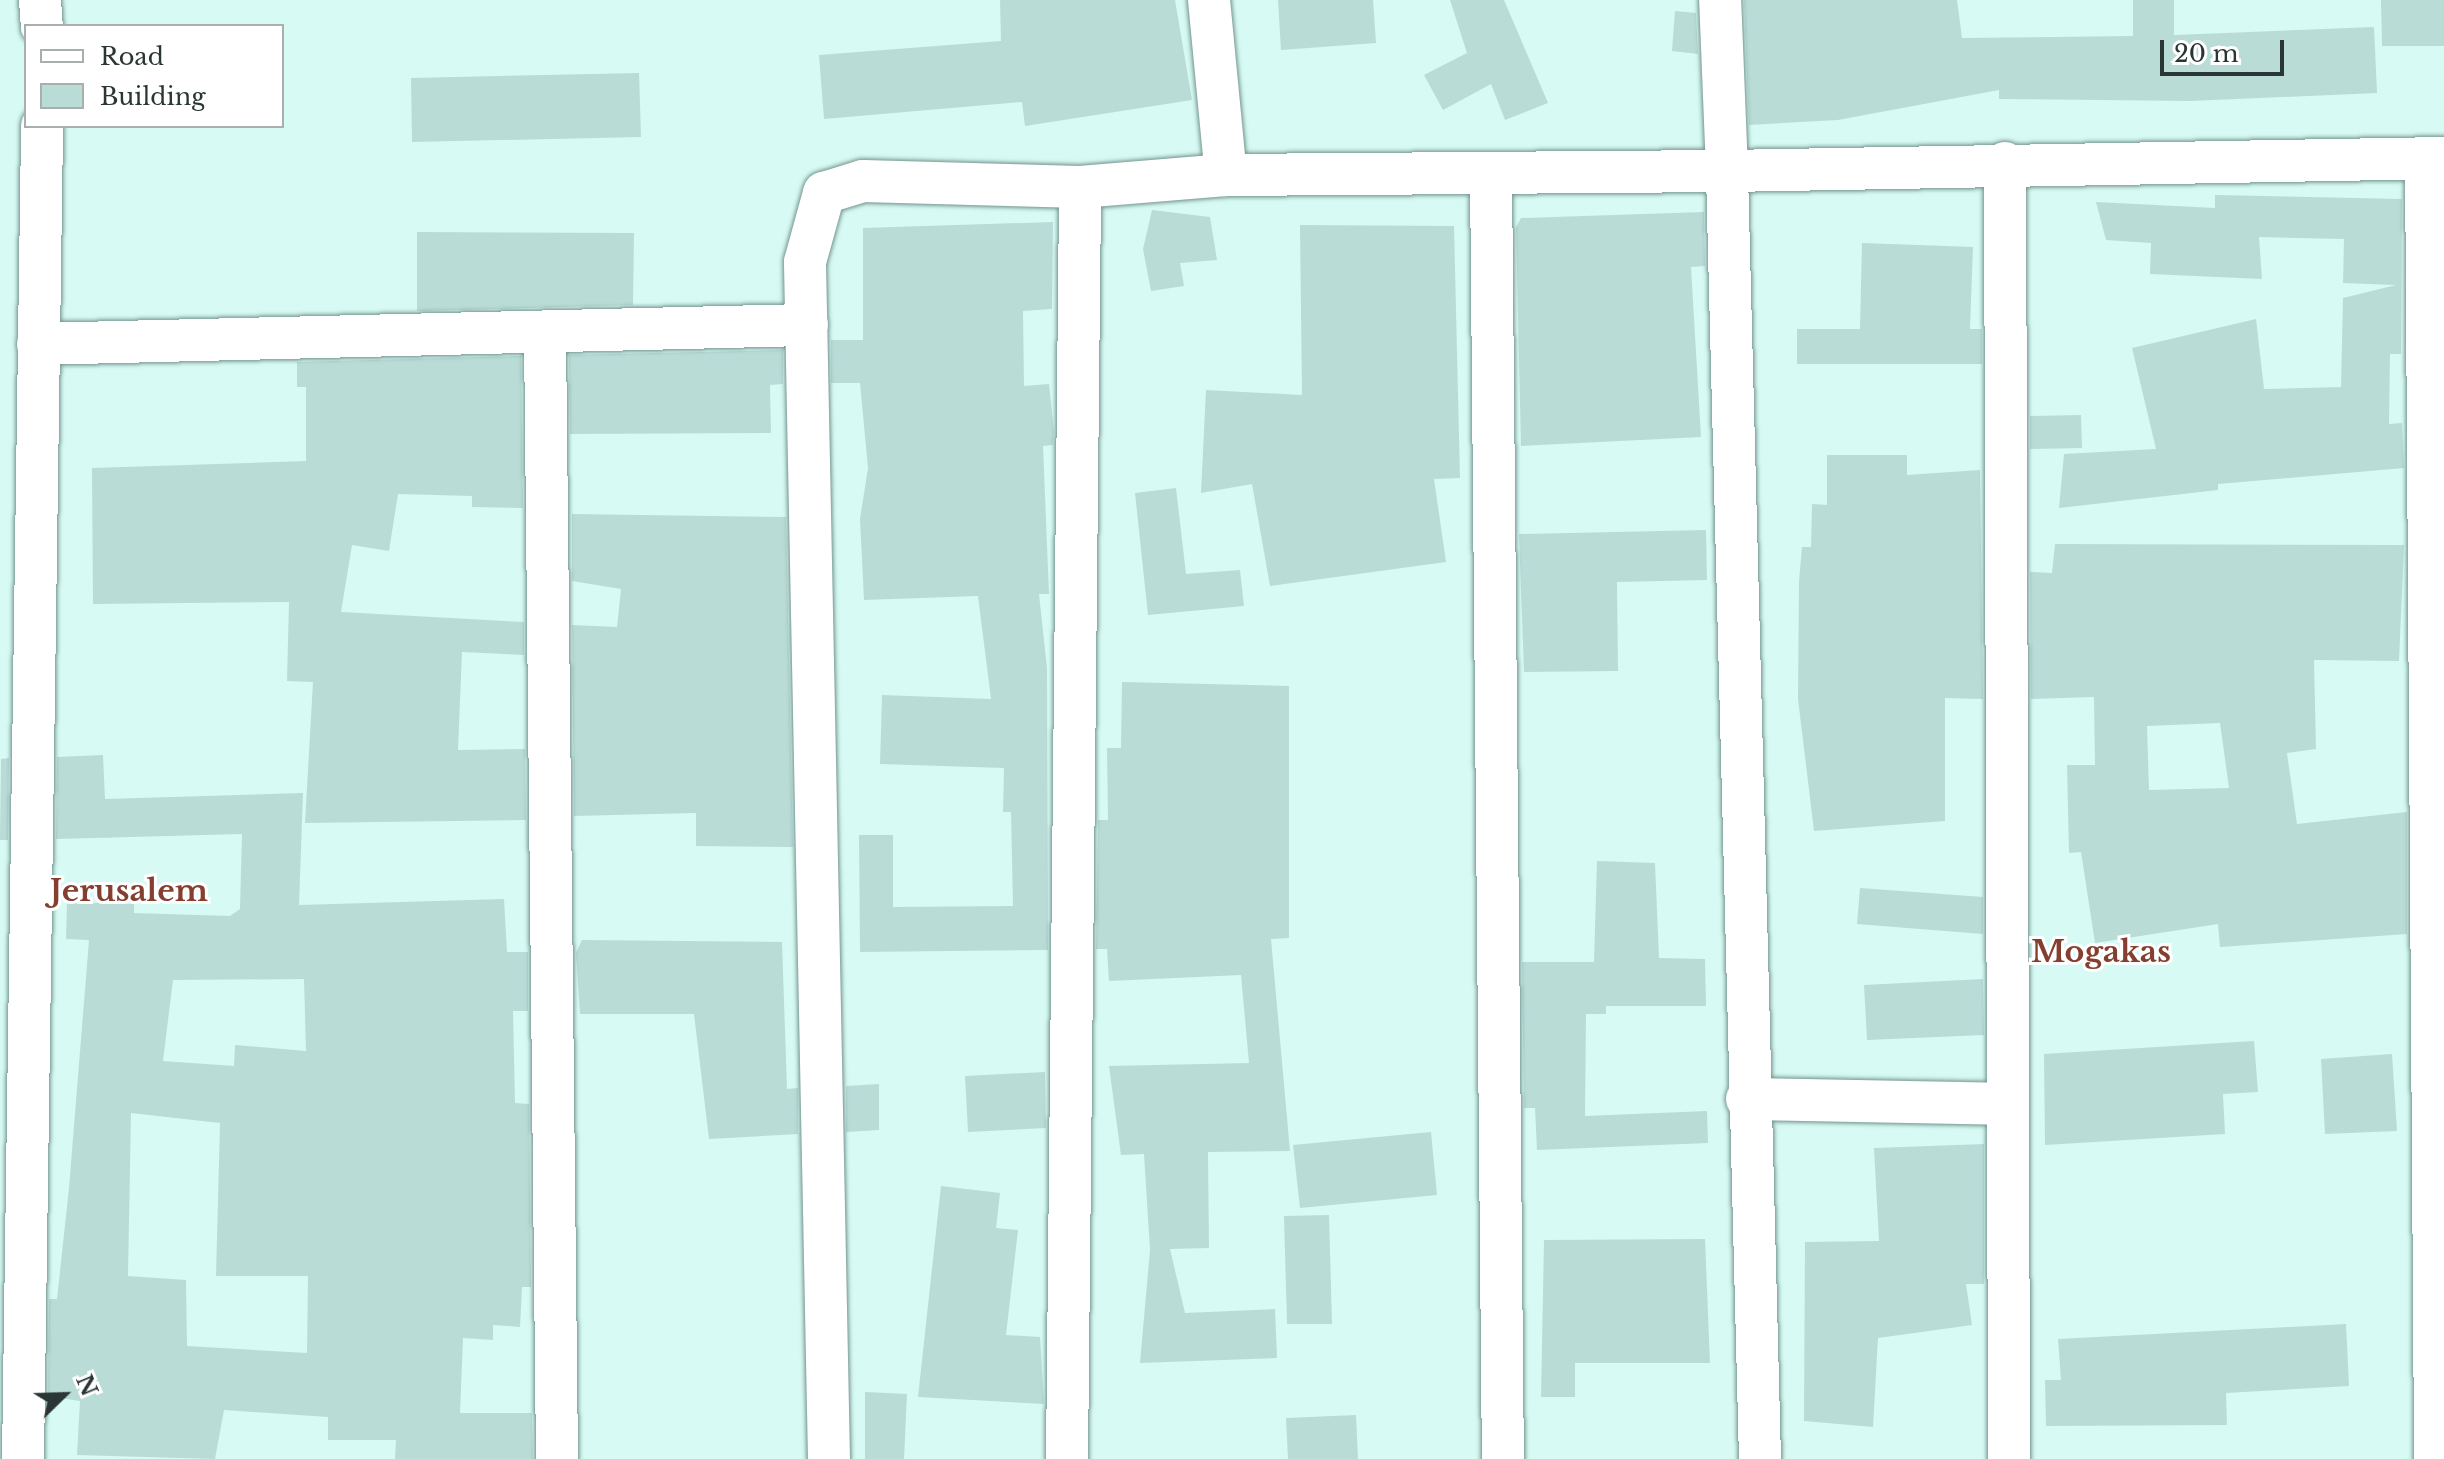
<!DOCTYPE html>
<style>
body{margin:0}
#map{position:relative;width:2444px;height:1459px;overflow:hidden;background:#d7faf4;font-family:"Libre Baskerville",serif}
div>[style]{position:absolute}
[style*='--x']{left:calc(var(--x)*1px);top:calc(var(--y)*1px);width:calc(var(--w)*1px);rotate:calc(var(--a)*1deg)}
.building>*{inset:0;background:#badcd7}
.roads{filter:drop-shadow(0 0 2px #74948f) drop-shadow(0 0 2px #74948f)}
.minor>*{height:42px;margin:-21px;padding:0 21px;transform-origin:21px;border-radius:21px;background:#fff}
span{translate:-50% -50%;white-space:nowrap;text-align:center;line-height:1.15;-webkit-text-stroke:6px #fff;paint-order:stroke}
.quarter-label{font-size:30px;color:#853f31;font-weight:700}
.legend{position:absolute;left:24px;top:24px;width:260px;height:104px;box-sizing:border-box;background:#fff;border:2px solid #a9afae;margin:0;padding:10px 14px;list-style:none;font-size:24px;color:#293634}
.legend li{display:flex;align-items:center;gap:16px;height:40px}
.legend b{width:40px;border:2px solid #a9afae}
.north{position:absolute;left:24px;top:1355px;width:80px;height:80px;-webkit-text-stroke:6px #fff;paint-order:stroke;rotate:67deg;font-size:22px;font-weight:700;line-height:32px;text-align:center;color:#293634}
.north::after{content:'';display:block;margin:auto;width:28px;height:36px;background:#293634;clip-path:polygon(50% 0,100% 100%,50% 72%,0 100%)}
.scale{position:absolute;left:2160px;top:40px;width:124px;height:36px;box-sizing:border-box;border:4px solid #293634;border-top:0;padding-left:10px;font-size:24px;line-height:28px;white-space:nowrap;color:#293634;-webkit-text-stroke:6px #fff;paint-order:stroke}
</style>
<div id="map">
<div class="building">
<div style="clip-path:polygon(1000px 0,1175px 0,1192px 100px,1025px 126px,1022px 102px,824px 119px,819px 55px,1001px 41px)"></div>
<div style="clip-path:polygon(1278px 0,1373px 0,1376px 43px,1281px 50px)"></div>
<div style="clip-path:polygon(1450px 0,1504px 0,1548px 103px,1505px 120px,1491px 84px,1443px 110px,1424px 75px,1467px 53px)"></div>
<div style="clip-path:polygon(1744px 0,1957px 0,1962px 38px,2133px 36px,2133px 0,2174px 0,2174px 35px,2374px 27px,2377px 93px,2190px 101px,1999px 99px,1999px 90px,1838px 120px,1749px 125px)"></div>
<div style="clip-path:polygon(2381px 0,2444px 0,2444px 46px,2382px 46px)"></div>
<div style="clip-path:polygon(1675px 11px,1696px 13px,1698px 54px,1672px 51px)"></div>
<div style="clip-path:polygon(639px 73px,641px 137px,412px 142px,411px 78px)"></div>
<div style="clip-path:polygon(2215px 195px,2402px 199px,2401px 354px,2390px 354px,2389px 424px,2402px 423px,2404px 468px,2218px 484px,2218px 490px,2059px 508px,2064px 454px,2156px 449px,2132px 348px,2256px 319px,2264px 389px,2341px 387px,2343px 298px,2396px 285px,2343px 283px,2344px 239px,2259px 237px,2262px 279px,2150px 274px,2151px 243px,2106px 240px,2096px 202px,2215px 208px)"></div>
<div style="clip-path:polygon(1152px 210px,1210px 217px,1217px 260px,1180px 263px,1184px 286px,1151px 291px,1143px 249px)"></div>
<div style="clip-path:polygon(1704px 212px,1705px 266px,1691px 267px,1701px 437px,1521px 446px,1516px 227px,1521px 218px)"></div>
<div style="clip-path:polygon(1053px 222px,1052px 309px,1023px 311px,1024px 386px,1049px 384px,1054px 432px,1053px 445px,1043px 446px,1049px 594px,1039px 594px,1047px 668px,1048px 950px,860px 952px,859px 835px,893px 835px,893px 907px,1013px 906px,1011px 812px,1003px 812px,1004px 768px,880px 764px,882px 695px,991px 699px,978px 596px,864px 600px,860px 519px,868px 468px,860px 383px,831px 383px,831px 340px,863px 340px,863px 228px)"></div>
<div style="clip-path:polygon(1300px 225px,1454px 226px,1460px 478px,1434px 479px,1446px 562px,1270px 586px,1252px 484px,1201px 493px,1206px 390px,1302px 395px)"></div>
<div style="clip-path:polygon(417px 232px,634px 233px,633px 305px,417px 311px)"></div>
<div style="clip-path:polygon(1862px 243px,1973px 247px,1970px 329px,1982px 329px,1982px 364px,1797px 364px,1797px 329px,1860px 329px)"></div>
<div style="clip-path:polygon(783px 350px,783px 384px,770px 385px,771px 433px,570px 434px,569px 355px)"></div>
<div style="clip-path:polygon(521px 356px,523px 508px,472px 507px,472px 496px,398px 494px,389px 551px,352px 545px,341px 612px,524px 622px,524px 655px,462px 652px,458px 750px,525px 749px,526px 820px,305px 823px,313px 682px,287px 681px,289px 602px,93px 604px,92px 468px,306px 461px,306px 387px,297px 387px,297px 362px)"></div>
<div style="clip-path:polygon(2081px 415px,2082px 448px,2030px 449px,2030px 416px)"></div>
<div style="clip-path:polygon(1827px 455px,1907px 455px,1907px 475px,1980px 470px,1983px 699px,1945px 698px,1945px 821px,1814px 831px,1798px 699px,1799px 581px,1802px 547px,1811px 547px,1812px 504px,1827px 505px)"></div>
<div style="clip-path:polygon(1176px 488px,1186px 574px,1240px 570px,1244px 606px,1148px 615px,1135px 493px)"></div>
<div style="clip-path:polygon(572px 514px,786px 517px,793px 847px,696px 846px,696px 813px,574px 816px,572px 625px,617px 627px,621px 589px,572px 581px)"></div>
<div style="clip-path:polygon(1706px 530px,1707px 580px,1617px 582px,1618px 671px,1524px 672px,1519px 534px)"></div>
<div style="clip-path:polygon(evenodd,2055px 544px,2404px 545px,2399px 661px,2314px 660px,2316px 749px,2287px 753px,2297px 824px,2407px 812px,2407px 934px,2220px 947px,2218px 924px,2095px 943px,2081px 852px,2069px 853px,2067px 765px,2095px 765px,2094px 697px,2031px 699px,2030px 572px,2052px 573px,2055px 544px,2220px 723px,2229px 788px,2149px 790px,2147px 726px,2220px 723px)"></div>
<div style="clip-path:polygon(1122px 682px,1289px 686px,1289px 938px,1271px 939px,1290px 1151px,1208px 1152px,1209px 1248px,1170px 1249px,1185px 1313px,1275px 1309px,1277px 1358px,1140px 1363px,1150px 1250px,1144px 1154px,1121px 1155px,1109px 1066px,1249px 1063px,1241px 975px,1109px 981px,1107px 949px,1096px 949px,1098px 820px,1108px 820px,1107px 748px,1121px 748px)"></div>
<div style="clip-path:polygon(evenodd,103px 755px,105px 799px,303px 793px,299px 905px,504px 899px,507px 952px,528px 952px,528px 1011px,513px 1011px,515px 1103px,529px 1104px,531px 1287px,522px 1287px,520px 1327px,493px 1325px,493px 1340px,463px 1338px,460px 1413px,532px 1413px,533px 1459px,395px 1459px,396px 1440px,328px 1440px,328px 1417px,224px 1410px,215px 1459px,77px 1455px,80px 1401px,48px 1396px,49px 1299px,57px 1299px,69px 1188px,89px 940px,66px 939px,67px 902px,134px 904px,134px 913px,230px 916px,240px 909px,242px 834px,56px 839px,57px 757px,103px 755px,304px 979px,306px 1051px,235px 1045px,234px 1066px,163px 1061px,173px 980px,304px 979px,103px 755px,131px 1113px,220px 1123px,216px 1276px,308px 1276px,307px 1353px,187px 1346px,186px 1280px,128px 1276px,131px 1113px)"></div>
<div style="clip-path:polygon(9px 758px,8px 840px,0 840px,1px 759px)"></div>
<div style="clip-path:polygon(1597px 861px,1655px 863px,1659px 958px,1705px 959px,1706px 1006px,1606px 1006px,1606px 1014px,1586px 1014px,1585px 1116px,1707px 1111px,1708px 1143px,1537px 1150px,1535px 1108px,1524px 1108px,1522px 962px,1594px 962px)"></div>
<div style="clip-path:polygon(1860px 888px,1983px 897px,1983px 934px,1857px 924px)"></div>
<div style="clip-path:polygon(582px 940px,782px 942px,787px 1089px,798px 1088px,798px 1134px,709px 1139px,694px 1014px,580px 1014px,576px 953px)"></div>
<div style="clip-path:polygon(1983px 979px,1984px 1035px,1867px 1040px,1864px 985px)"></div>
<div style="clip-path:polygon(2254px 1041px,2258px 1092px,2223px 1094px,2225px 1134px,2045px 1145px,2044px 1054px)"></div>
<div style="clip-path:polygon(2392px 1054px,2397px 1131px,2325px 1134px,2321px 1059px)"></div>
<div style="clip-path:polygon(1045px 1072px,1046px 1128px,968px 1132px,965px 1076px)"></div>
<div style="clip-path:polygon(879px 1084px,879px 1130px,846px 1132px,846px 1086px)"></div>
<div style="clip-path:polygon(1431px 1132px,1437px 1195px,1300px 1208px,1293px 1145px)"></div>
<div style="clip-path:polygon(1984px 1144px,1984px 1284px,1966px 1284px,1972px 1325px,1878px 1338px,1873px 1427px,1804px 1421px,1805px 1242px,1879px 1241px,1874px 1148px)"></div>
<div style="clip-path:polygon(941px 1186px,1000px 1193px,996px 1228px,1018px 1230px,1006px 1335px,1040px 1337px,1044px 1404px,918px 1397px)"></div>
<div style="clip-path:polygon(1329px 1215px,1332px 1324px,1287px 1324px,1284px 1216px)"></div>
<div style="clip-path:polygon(1705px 1239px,1710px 1363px,1575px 1363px,1575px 1397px,1541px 1397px,1544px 1240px)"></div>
<div style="clip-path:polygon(2346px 1324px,2349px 1386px,2226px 1393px,2227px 1425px,2046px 1426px,2045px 1380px,2061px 1380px,2058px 1339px)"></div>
<div style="clip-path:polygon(865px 1392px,907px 1394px,904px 1459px,865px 1459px)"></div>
<div style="clip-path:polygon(1356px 1415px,1358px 1459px,1288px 1459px,1286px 1418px)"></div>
</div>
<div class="roads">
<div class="minor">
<div style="--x:40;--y:0;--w:26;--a:86"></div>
<div style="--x:1209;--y:0;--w:176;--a:84.5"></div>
<div style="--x:2426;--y:158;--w:1301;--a:89.6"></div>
<div style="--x:2005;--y:163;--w:1296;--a:89.82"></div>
<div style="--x:1491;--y:173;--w:1286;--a:89.47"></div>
<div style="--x:545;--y:333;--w:1126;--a:89.39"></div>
<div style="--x:38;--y:344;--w:769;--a:-1.42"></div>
<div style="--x:1747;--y:1099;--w:258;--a:1.1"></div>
<div style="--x:23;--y:1459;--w:1333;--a:-89.18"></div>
<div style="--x:829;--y:1459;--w:1197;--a:-91.15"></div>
<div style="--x:805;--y:262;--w:72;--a:-74.6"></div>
<div style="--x:824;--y:193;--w:41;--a:-17.1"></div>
<div style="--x:863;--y:181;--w:217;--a:1.6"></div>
<div style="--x:1080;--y:187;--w:146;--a:-4.7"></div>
<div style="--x:1226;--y:175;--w:501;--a:-0.46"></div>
<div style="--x:1727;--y:171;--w:171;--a:-92.3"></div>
<div style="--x:1067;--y:1459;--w:1272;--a:-89.41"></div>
<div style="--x:1760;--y:1459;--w:1288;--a:-91.47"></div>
<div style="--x:1727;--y:171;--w:717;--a:-1.04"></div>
</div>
</div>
<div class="quarter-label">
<span style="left:129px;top:891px">Jerusalem</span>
<span style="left:2101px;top:952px">Mogakas</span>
</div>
<ul class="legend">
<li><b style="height:10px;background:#fff"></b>Road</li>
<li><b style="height:22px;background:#badcd7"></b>Building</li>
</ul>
<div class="north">N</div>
<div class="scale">20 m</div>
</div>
